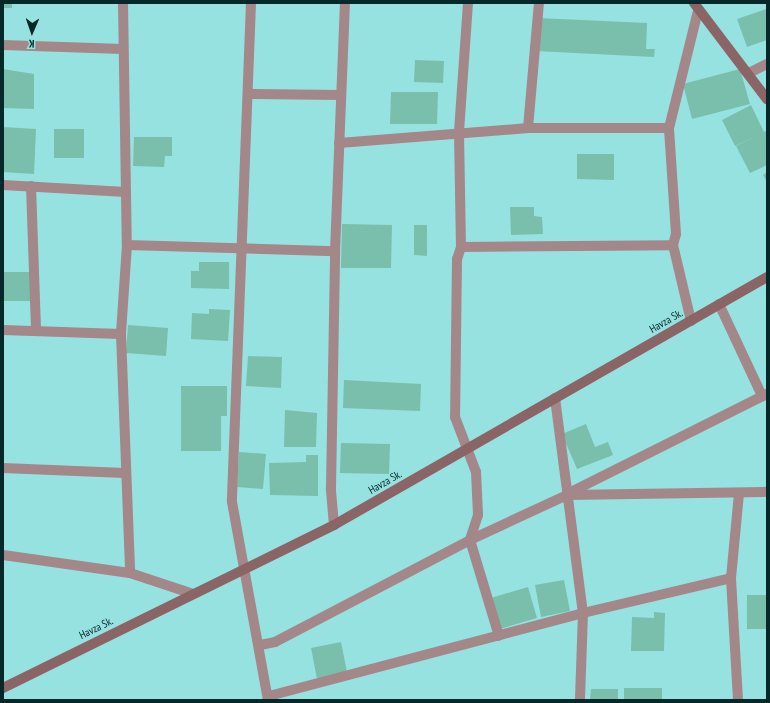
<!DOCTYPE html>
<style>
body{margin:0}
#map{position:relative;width:770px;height:703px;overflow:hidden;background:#95e2e1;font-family:"PT Sans Narrow",sans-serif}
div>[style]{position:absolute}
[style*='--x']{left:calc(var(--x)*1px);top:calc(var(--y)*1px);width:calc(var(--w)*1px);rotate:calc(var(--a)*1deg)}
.building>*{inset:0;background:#7abfac}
.street>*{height:10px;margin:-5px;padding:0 5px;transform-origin:5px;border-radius:5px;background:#a38789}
.secondary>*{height:10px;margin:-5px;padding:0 5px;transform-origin:5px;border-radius:5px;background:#8b6466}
span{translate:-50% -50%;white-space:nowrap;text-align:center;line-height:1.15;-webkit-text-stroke:3px #95e2e1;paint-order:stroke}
.street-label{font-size:11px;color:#062828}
.frame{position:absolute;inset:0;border:4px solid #062828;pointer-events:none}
.north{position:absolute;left:12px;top:12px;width:40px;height:40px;-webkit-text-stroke:3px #95e2e1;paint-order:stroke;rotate:182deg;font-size:11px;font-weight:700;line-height:16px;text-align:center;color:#062828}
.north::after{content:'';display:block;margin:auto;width:14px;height:18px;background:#062828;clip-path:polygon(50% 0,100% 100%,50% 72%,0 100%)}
</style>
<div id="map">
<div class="building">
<div style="clip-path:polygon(3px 3px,12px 3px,12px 8px,3px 8px)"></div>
<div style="clip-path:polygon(766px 9px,767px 40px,747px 47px,737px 19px)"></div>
<div style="clip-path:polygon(538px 18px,647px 23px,646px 49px,655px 49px,654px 57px,536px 51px)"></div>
<div style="clip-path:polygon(415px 60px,444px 61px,443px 83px,414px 82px)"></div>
<div style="clip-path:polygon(3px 69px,34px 74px,34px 109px,3px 108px)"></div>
<div style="clip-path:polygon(740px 69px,750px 104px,692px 119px,683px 84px)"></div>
<div style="clip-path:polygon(391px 92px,438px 92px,437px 124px,390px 124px)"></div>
<div style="clip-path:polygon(751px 105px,764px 132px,767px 130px,767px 165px,750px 173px,736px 146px,756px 136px,735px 146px,722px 120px)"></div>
<div style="clip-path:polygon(3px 127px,36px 129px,34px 174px,3px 172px)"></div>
<div style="clip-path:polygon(54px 129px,84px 129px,84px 158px,54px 158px)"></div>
<div style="clip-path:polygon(134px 137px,172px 137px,172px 156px,165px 156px,164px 167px,133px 166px)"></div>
<div style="clip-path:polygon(577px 154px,614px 154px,614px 180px,577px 179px)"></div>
<div style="clip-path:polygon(767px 172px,767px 182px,763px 175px)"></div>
<div style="clip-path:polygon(510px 207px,534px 207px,534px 216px,542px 217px,543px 234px,511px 235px)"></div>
<div style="clip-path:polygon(342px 224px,392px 225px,391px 268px,341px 268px)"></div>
<div style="clip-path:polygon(414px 225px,427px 225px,427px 256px,414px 255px)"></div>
<div style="clip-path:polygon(199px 262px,229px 262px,229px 289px,191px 288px,191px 271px,199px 271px)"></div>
<div style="clip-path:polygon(3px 272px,30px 272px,30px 301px,3px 301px)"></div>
<div style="clip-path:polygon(209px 309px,230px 310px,228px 341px,191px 339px,192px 313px,209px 314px)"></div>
<div style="clip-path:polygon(128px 325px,168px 328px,166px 356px,126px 353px)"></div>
<div style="clip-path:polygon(248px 356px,282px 357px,281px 388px,246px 386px)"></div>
<div style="clip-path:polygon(344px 380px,421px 384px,420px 411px,343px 408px)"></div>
<div style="clip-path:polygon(181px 386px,227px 386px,227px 416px,221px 416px,221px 451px,181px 451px)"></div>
<div style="clip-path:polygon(285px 410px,317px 413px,316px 447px,284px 447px)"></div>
<div style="clip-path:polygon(586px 424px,595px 447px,608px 442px,613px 455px,577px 469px,562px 434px)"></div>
<div style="clip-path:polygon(341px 443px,390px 444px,389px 474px,340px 473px)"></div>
<div style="clip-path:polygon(239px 452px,266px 454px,263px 489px,237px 487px)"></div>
<div style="clip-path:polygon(306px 455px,318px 455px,318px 496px,270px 495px,269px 463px,306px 462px)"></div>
<div style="clip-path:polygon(564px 580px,570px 611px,541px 617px,535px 585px)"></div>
<div style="clip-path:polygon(528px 587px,537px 618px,500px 629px,491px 598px)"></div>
<div style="clip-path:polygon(747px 595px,767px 595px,767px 629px,747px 629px)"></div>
<div style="clip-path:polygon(654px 612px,665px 613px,664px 651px,631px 651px,632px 617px,654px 618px)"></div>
<div style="clip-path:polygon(341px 642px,347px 672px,317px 679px,311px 648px)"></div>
<div style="clip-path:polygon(624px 688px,662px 688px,662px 700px,624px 700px)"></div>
<div style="clip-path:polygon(591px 689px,618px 689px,618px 700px,590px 700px)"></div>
</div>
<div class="street">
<div style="--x:123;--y:3;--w:242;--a:89.1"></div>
<div style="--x:127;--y:245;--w:89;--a:93.9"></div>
<div style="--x:121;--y:334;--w:239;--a:87.8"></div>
<div style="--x:251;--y:3;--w:499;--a:92.2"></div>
<div style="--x:232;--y:502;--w:201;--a:79.7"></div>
<div style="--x:468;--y:3;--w:130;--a:94"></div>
<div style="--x:459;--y:133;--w:114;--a:89"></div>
<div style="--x:461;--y:247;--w:13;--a:108"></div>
<div style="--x:457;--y:259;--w:158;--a:90.7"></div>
<div style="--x:455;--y:417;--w:59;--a:69.1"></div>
<div style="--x:476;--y:472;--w:43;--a:87.3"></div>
<div style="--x:478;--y:515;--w:26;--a:108"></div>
<div style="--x:470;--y:540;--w:100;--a:73.2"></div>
<div style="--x:3;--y:45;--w:120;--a:1.9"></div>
<div style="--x:749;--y:73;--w:20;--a:-27"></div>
<div style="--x:249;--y:94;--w:91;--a:0.6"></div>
<div style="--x:528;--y:128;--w:125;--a:-85"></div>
<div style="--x:339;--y:143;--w:190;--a:-4.5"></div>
<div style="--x:528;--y:128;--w:141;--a:0"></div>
<div style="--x:3;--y:185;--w:123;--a:3.3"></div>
<div style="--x:31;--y:186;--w:144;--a:88"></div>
<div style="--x:127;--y:245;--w:208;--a:1.7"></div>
<div style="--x:461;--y:247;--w:212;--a:-0.5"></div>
<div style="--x:719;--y:304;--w:102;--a:64.9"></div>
<div style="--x:691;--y:321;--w:78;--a:-103.3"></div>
<div style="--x:673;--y:245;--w:11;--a:-75"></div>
<div style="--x:676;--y:234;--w:106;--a:-93.8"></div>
<div style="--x:669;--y:128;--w:121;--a:-76.1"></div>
<div style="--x:3;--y:330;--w:118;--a:1.9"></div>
<div style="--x:555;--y:398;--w:217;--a:82.6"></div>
<div style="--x:583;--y:613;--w:87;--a:92"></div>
<div style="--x:3;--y:468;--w:122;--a:2.3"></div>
<div style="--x:567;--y:494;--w:224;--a:-26.6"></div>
<div style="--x:334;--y:525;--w:37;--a:-95"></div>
<div style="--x:331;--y:488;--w:237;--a:-89"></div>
<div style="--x:335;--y:251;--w:248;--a:-87.7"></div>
<div style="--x:3;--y:555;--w:128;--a:8.1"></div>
<div style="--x:130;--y:573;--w:66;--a:18.4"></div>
<div style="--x:260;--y:645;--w:15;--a:-11"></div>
<div style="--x:275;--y:642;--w:220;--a:-27.6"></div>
<div style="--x:470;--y:540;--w:107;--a:-24.9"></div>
<div style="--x:567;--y:495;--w:200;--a:-0.9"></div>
<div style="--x:269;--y:696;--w:325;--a:-14.8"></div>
<div style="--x:583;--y:613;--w:152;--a:-13.3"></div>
<div style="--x:738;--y:700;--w:122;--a:-93.3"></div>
<div style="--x:731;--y:578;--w:85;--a:-84.6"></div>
</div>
<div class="secondary">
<div style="--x:694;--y:3;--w:121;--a:52.8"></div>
<div style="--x:3;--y:688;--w:369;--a:-26.2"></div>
<div style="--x:334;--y:525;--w:499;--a:-29.8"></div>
</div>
<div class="street-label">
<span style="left:666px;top:321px;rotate:-30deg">Havza Sk.</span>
<span style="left:385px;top:482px;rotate:-30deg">Havza Sk.</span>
<span style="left:96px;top:628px;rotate:-26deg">Havza Sk.</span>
</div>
<div class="frame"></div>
<div class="north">K</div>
</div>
